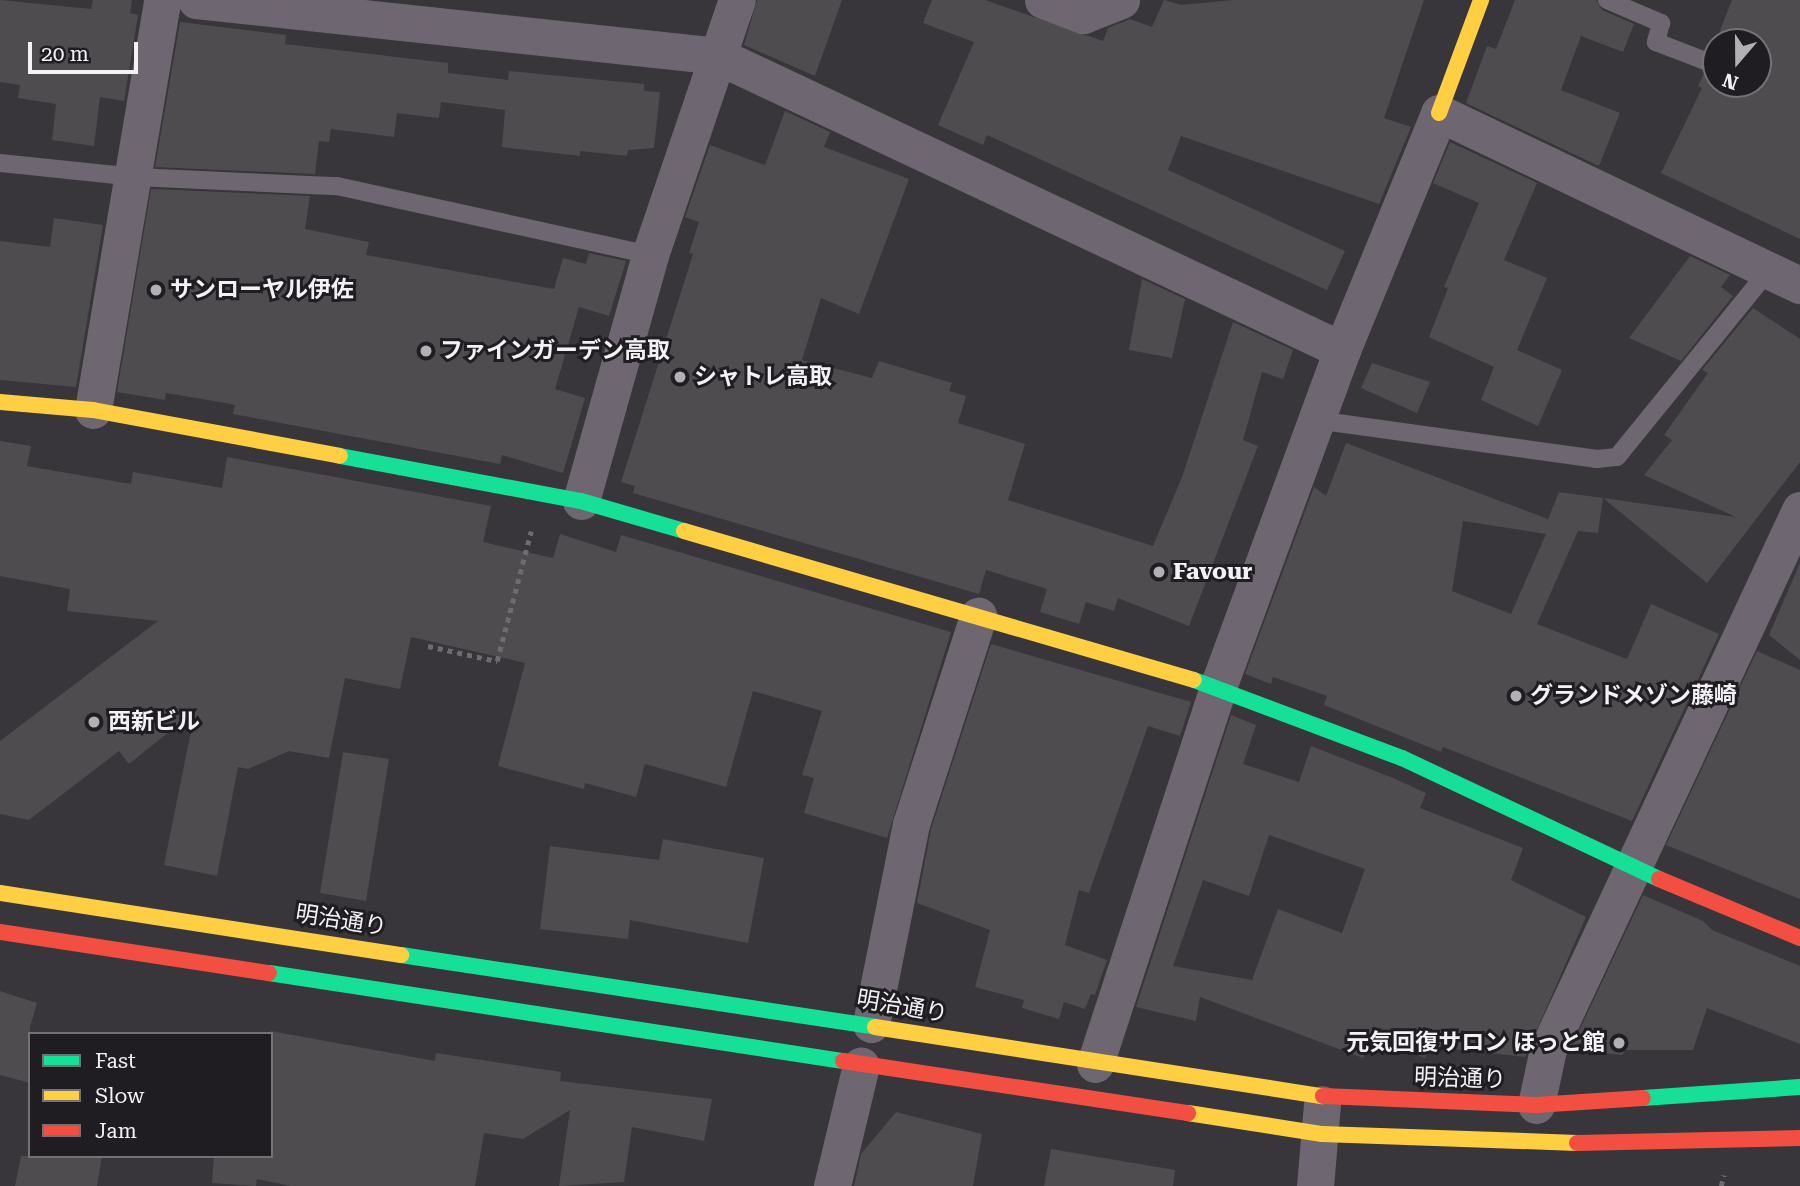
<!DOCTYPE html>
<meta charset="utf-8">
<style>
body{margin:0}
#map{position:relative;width:1800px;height:1186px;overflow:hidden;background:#38363a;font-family:"Roboto Serif","Noto Sans JP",serif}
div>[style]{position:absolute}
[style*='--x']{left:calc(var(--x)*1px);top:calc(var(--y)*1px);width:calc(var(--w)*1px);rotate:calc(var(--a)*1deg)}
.building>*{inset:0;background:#4e4c4f}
.path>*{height:4.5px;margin-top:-2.25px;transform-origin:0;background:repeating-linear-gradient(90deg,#6e6b71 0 5px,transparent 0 10px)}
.lane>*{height:18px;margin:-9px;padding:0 9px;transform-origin:9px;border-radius:9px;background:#6e6772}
.street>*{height:37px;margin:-18.5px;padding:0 18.5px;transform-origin:18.5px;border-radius:18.5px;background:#6e6772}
.fast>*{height:16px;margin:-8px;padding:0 8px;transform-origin:8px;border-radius:8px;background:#16e098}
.slow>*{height:16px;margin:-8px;padding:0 8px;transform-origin:8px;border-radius:8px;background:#ffcf43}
.jam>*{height:16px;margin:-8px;padding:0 8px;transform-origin:8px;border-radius:8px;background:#f24e42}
.dots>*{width:19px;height:19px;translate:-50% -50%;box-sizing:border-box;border:4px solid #1f1d21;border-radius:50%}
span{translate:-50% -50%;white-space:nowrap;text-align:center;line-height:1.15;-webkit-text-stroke:6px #1f1d21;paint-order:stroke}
.poi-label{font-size:23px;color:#f4f1f6;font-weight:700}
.left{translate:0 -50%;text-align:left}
.right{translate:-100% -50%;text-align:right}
.street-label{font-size:23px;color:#f4f1f6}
.legend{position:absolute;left:28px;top:1032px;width:245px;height:126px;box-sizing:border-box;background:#1f1d21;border:2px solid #747276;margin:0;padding:9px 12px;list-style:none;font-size:21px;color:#f4f1f6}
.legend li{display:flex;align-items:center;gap:14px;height:35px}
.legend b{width:35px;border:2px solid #747276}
.north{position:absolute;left:1702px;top:28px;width:70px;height:70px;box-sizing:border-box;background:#1f1d21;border:2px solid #747276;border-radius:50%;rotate:200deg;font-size:19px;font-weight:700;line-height:28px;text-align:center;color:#f4f1f6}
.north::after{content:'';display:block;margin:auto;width:24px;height:32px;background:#b2b0b4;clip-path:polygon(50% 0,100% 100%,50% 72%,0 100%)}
.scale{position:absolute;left:28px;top:42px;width:110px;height:32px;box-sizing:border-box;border:4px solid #f4f1f6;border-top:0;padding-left:9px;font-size:21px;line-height:24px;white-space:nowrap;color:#f4f1f6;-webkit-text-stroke:5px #1f1d21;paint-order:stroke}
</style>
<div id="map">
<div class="building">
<div style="clip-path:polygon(0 0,91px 9px,93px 0,132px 0,130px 13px,138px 15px,124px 101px,100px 97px,94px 146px,52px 140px,56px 104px,18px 98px,20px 85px,0 82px)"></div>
<div style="clip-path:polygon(757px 0,842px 0,815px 76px,744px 45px)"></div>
<div style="clip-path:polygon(932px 0,985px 0,1103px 41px,1108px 28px,1130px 19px,1152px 27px,1164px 0,1181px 5px,1234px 0,1424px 0,1384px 118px,1411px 127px,1379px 204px,1181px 136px,1168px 170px,1345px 251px,1327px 290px,987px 135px,983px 145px,938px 125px,974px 42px,923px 23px)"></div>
<div style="clip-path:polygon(1515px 0,1596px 0,1602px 10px,1634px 24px,1623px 52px,1581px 36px,1561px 90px,1620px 113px,1599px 166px,1466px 103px,1487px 46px,1496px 49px)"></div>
<div style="clip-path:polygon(1732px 0,1800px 0,1800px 239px,1661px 173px,1702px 88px,1698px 86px,1704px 73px,1716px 70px,1716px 84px,1758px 84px,1758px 42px,1716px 42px,1716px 54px,1712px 51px)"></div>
<div style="clip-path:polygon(180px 22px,286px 35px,285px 44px,448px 63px,448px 73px,508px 80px,509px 71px,644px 84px,644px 91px,660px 92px,654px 148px,628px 150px,627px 156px,580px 151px,580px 156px,502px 147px,505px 110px,441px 102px,439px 118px,397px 113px,394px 137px,331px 129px,329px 142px,319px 141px,315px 174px,155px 167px)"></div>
<div style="clip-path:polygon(785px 111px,830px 132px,824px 147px,909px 179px,859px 314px,821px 298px,802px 360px,872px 378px,879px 361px,952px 383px,949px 391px,966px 396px,958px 423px,1025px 444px,1008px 500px,1153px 546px,1182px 477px,1233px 322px,1293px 350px,1283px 379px,1262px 372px,1243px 440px,1258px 446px,1189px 626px,1118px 598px,1114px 611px,1086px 602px,1079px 624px,1040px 612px,1047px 589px,986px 570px,979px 594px,633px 493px,635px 486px,621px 482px,693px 254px,689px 253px,699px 222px,685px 217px,710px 145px,765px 165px)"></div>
<div style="clip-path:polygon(1450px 142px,1537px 183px,1504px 260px,1547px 278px,1517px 350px,1562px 370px,1538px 426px,1481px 400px,1494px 367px,1429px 337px,1448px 288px,1444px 287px,1479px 203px,1433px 183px)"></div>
<div style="clip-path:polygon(151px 189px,310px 196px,305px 229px,369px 242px,366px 255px,554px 289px,563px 258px,586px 264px,589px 253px,626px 261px,609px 316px,579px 307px,555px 389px,585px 398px,563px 473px,502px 455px,500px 464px,233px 414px,235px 405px,226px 403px,166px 393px,165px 400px,117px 392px)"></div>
<div style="clip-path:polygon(54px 218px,103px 225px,76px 387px,0 380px,0 241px,50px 247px)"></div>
<div style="clip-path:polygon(1690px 256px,1730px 275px,1721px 287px,1733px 296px,1681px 361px,1629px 338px)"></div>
<div style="clip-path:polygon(1142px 279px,1185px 299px,1172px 358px,1129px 350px)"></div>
<div style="clip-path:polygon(1753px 308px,1800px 339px,1800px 462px,1707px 583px,1603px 498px,1736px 517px,1644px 475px,1672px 440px,1664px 435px,1708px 373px,1702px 370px)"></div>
<div style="clip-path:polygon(1372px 363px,1430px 382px,1417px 413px,1361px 388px)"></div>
<div style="clip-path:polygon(0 441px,31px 446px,27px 466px,131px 484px,133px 472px,222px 488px,227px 457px,491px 506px,483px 542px,553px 558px,560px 534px,616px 552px,621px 535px,951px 632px,887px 838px,804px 813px,814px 778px,802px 775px,822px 711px,753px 691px,726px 787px,645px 764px,636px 797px,585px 783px,584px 789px,498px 766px,525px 663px,411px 637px,400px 689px,345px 678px,329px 758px,289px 751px,248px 769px,238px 767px,217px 876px,164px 865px,195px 711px,129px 764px,119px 751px,29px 820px,0 814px,0 741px,158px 621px,67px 611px,70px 589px,0 576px)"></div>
<div style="clip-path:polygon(evenodd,1346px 443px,1548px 519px,1559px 492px,1603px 498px,1598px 533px,1578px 531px,1537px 624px,1627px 659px,1651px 604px,1719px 634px,1632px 821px,1443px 747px,1441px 752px,1324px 705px,1327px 696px,1273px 677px,1271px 684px,1245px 674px,1314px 487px,1326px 496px,1346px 443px,1463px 521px,1546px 534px,1511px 614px,1452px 591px,1463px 521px)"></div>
<div style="clip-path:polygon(1800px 563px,1800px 660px,1769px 635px)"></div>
<div style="clip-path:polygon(991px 644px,1191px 702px,1180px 736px,1148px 726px,1089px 893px,1079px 890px,1065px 945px,1107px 960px,1095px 995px,1091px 994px,1085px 1009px,1064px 1002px,1059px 1019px,1022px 1008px,1024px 1000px,975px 987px,990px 930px,917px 903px,931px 829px)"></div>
<div style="clip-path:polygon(1757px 651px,1800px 670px,1800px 899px,1666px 845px)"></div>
<div style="clip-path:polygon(evenodd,1231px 715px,1256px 725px,1243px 764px,1299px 782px,1311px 746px,1393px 778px,1426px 793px,1420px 808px,1523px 848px,1511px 880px,1586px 917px,1525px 1057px,1429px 1046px,1425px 1058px,1371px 1037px,1363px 1058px,1200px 997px,1196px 1021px,1136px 1007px,1231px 715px,1269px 835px,1365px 869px,1342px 933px,1278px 909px,1252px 980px,1173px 966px,1203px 880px,1249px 896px,1269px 835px)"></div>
<div style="clip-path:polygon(343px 752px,389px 759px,366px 901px,320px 893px)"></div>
<div style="clip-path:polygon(663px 839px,764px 858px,748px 943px,630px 920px,628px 939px,540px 929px,550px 846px,659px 860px)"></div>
<div style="clip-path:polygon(1643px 895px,1703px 921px,1712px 930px,1800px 966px,1800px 1044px,1707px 1008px,1693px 1050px,1624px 1050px,1623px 1055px,1570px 1050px)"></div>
<div style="clip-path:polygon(0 991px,37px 1003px,30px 1027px,30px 1083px,0 1075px)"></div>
<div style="clip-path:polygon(271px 1031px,435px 1061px,436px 1053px,561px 1072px,560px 1081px,712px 1099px,704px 1141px,632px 1127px,624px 1182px,559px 1186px,570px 1110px,523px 1139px,484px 1133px,475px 1186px,291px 1186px,257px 1179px,256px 1186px,212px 1183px,214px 1156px,271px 1156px)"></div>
<div style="clip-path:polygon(896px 1112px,982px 1134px,973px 1186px,854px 1186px,861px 1154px)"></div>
<div style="clip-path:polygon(1051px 1149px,1175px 1170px,1173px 1186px,1044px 1186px)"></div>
<div style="clip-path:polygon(21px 1156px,102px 1156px,97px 1186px,15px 1186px)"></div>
</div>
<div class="path">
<div style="--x:428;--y:646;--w:71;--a:12.3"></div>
<div style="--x:497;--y:661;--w:134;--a:-75.3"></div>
<div style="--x:1721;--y:1186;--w:11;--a:-75"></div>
</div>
<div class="lane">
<div style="--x:1607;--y:0;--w:59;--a:23.1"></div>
<div style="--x:1661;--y:23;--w:20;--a:105"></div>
<div style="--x:1656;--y:42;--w:56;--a:21"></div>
<div style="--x:0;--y:163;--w:136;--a:5.9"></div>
<div style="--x:135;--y:177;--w:202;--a:2.6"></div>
<div style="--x:337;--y:186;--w:321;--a:12.4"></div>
<div style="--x:1316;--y:420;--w:284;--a:7.9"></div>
<div style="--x:1597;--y:459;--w:20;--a:-6"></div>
<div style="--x:1617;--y:457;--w:241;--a:-50.9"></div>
</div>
<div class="street">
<div style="--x:196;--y:0;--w:525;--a:6.12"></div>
<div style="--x:718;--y:56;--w:690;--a:25.23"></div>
<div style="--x:1043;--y:0;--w:43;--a:20.6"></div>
<div style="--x:1083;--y:15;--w:41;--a:-21.5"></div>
<div style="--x:93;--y:410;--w:416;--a:-80.4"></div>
<div style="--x:581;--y:501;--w:255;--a:-74.3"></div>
<div style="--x:650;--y:255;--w:269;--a:-71.2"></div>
<div style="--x:871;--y:1024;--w:204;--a:-78.7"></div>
<div style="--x:911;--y:824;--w:219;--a:-72.1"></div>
<div style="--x:1095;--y:1064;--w:397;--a:-71.9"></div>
<div style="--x:1218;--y:687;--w:359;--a:-69.8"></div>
<div style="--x:1342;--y:350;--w:256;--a:-67.7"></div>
<div style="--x:1439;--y:113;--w:400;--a:25.5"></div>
<div style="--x:1536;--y:1105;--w:57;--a:-77.9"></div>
<div style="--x:1548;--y:1049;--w:595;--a:-64.94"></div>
<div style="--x:832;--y:1186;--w:124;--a:-76.5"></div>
<div style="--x:1315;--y:1186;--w:82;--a:-85.1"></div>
</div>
<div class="fast">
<div style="--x:340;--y:456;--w:245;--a:10.6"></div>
<div style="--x:581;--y:501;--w:107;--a:16.2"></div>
<div style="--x:1194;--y:680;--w:222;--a:20.6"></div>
<div style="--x:1402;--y:758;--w:284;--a:25.2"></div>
<div style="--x:401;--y:955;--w:479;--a:8.6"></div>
<div style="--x:269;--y:973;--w:581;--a:8.72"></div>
<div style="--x:1643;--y:1098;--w:157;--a:-4"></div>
</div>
<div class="slow">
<div style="--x:1439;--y:113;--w:121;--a:-69.6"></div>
<div style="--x:0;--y:402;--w:93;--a:4.9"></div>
<div style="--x:93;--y:410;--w:251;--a:10.5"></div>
<div style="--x:684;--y:531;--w:531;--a:16.29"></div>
<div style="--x:0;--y:893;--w:406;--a:8.8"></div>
<div style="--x:875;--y:1027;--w:453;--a:8.8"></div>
<div style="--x:1188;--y:1113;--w:136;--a:8.9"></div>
<div style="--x:1322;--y:1134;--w:255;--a:2"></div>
</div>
<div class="jam">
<div style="--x:1659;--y:879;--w:153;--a:22.7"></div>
<div style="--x:0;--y:932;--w:272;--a:8.7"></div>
<div style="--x:843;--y:1061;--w:349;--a:8.6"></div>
<div style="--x:1323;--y:1096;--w:213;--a:2.4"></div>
<div style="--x:1536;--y:1105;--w:107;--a:-3.7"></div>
<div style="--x:1577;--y:1143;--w:223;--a:-1.3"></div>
</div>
<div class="dots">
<div style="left:156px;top:290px;background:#b2b0b4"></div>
<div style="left:426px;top:351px;background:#b2b0b4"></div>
<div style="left:680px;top:377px;background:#b2b0b4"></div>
<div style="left:1159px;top:572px;background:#b2b0b4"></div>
<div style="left:1516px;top:696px;background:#b2b0b4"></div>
<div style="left:94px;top:722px;background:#b2b0b4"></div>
<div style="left:1619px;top:1043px;background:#b2b0b4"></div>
</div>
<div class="poi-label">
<span class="left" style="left:170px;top:290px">サンローヤル伊佐</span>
<span class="left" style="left:440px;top:351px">ファインガーデン高取</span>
<span class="left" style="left:694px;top:377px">シャトレ高取</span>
<span class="left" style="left:1173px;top:572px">Favour</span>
<span class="left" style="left:1530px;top:696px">グランドメゾン藤崎</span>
<span class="left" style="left:108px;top:722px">西新ビル</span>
<span class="right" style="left:1605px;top:1043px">元気回復サロン ほっと館</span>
</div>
<div class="street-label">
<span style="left:341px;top:921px;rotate:9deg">明治通り</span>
<span style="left:902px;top:1007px;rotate:10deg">明治通り</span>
<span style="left:1460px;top:1079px;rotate:2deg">明治通り</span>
</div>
<ul class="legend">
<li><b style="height:9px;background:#16e098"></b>Fast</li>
<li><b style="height:9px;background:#ffcf43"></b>Slow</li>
<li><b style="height:9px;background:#f24e42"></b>Jam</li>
</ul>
<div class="north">N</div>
<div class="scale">20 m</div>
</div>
